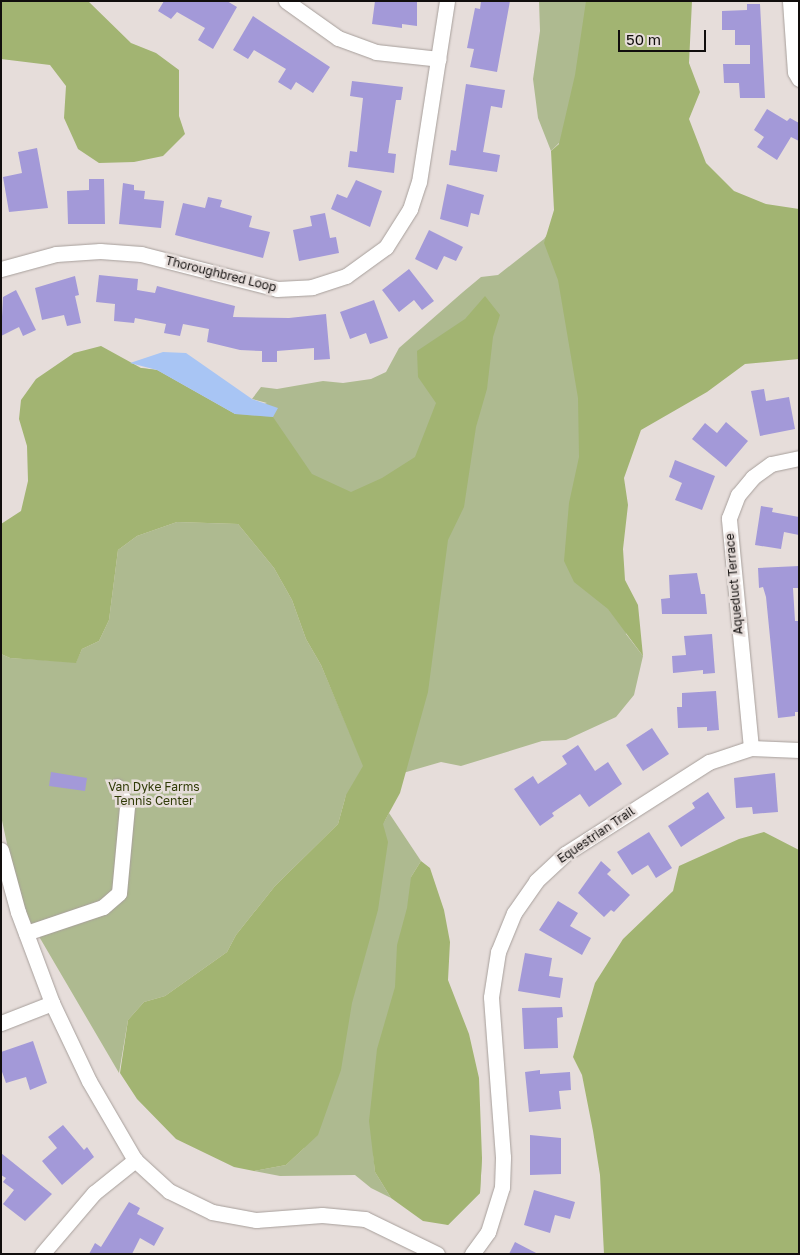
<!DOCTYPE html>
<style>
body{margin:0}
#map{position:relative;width:800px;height:1255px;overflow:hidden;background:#e6ddda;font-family:"Golos Text",sans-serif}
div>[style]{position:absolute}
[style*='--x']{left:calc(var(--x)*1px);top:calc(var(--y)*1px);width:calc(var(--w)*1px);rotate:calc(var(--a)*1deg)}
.green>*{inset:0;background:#aeba90}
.forest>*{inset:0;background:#a2b472}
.water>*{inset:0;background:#a8c5f4}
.building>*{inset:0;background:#a399d8}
.roads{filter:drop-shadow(0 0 1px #a79f9b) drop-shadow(0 0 1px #a79f9b)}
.minor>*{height:15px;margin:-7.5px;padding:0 7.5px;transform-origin:7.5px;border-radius:7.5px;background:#fff}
span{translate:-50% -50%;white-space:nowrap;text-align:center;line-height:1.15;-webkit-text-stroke:5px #e6ddda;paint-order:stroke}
.street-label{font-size:12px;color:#110e0d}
.park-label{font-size:12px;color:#303b07}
.frame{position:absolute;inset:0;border:2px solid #110e0d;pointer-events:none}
.scale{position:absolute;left:618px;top:30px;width:88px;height:22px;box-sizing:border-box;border:2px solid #110e0d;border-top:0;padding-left:6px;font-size:15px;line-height:18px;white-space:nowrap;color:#110e0d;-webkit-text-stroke:4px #e6ddda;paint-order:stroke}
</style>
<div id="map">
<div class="green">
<div style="clip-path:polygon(539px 1px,667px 1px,618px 437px,626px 634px,643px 656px,634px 695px,616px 717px,566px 740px,542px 741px,461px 766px,441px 762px,403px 773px,396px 781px,384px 822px,389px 813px,421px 861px,411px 877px,472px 1135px,482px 1158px,480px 1193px,448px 1225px,419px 1212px,373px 1151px,375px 1172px,391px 1198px,371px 1188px,355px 1175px,280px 1176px,254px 1171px,286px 1165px,304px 1148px,346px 795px,338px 824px,275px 886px,236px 935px,227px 952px,165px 996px,144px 1002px,128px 1020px,119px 1073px,20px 904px,1px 816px,1px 654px,10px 658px,76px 662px,82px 649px,99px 641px,109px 620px,118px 550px,137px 536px,177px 522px,238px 524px,274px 568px,292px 600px,306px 639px,321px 665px,363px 764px,316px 626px,234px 508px,1px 545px,141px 368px,157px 370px,235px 414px,267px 403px,252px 399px,261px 387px,277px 389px,323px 381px,343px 383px,371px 379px,386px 372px,399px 348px,463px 292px,481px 277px,498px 275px,544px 239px,559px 219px,559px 143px,551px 151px,538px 118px,533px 79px,540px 31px)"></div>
</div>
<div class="forest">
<div style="clip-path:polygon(1px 1px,88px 1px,131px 43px,156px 53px,179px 70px,179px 116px,185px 134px,163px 156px,134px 162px,99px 163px,78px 149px,64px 118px,66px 86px,50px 65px,1px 59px)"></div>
<div style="clip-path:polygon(586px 1px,692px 1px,689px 63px,700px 92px,689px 119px,706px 163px,734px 191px,766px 204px,799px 209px,799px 359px,745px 364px,707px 392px,641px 430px,624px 478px,628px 505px,623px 549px,625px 580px,638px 605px,643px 656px,608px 609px,574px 582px,564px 561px,569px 503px,579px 457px,578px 398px,558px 280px,544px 243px,554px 210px,551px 151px,559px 144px,575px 75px)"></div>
<div style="clip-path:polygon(485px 296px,500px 315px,493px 337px,487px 389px,476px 427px,464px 507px,448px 540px,428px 692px,400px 793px,383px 824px,388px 842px,378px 910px,352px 1003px,341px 1070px,318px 1135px,286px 1165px,254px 1171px,234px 1167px,176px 1139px,137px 1099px,120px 1073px,128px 1020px,144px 1002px,165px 996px,227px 952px,236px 935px,275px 886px,338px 824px,346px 795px,363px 766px,321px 665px,306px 639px,292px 600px,274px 568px,238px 524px,177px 522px,137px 536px,118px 550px,109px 620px,99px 641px,82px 649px,76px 663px,10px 658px,1px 654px,1px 524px,21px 511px,28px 481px,27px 446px,19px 419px,21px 400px,36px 379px,74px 353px,101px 346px,141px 368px,157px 370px,235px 414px,273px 417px,312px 474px,351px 492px,382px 478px,415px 457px,436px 403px,418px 377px,417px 351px,465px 319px)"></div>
<div style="clip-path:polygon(764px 832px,799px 850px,799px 1254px,604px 1254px,600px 1175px,593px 1131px,582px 1075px,573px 1057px,595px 983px,623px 939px,673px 891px,679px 866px,739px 839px)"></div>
<div style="clip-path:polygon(421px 861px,430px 868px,444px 910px,450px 942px,448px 980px,469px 1034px,479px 1078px,482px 1158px,480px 1193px,448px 1225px,423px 1221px,391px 1198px,375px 1172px,369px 1121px,377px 1049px,395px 987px,397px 945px,407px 908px,411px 877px)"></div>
</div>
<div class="water">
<div style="clip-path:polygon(163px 352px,186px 353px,252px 399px,278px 408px,273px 417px,235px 414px,157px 370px,130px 363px)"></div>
</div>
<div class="building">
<div style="clip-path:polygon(164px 1px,227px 1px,237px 7px,213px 49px,198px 40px,205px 28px,177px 12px,171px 19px,158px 11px)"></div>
<div style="clip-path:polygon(375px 1px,417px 1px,417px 26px,402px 24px,402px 28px,372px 24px)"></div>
<div style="clip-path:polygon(481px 1px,510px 1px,497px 72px,470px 67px,474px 49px,467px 48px,475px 8px,480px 9px)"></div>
<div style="clip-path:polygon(747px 4px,760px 4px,765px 98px,740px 98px,739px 83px,724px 83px,723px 64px,750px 64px,750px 45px,735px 45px,735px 30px,722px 30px,722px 11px,747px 10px)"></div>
<div style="clip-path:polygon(253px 16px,330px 67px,313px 93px,296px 82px,291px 90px,278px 82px,286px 69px,254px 50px,248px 59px,233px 50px)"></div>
<div style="clip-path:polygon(352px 81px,403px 87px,401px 100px,396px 100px,388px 153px,396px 154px,394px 173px,348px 167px,350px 151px,357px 152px,363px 98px,350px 96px)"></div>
<div style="clip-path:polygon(466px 84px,505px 90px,502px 108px,491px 106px,483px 152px,500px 155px,497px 172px,449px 165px,451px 150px,456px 151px)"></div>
<div style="clip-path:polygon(767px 109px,787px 121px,790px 118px,799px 123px,799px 141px,791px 137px,777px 160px,757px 147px,764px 137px,754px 130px)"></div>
<div style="clip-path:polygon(37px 148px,48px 208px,9px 212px,3px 177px,22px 173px,18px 152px)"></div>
<div style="clip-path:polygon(89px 179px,104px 179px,105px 224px,68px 224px,67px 191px,89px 190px)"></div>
<div style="clip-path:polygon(356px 180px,382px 191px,370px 227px,331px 209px,337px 194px,347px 198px)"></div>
<div style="clip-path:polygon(123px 183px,134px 185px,134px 190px,145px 191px,144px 199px,164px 201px,161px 228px,119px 224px)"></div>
<div style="clip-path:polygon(447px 184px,484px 195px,479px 215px,471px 213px,468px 227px,440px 219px)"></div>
<div style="clip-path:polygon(208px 197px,222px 200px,220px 207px,252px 216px,249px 227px,270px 232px,263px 258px,175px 235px,183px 203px,205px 208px)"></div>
<div style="clip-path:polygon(325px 213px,330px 238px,336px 237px,339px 253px,299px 261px,293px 230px,312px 226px,310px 216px)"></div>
<div style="clip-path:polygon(429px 230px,463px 247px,456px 261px,444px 256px,437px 270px,415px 259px)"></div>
<div style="clip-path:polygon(409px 269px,434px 301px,422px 310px,414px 300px,399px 312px,382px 290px)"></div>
<div style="clip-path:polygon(99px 275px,138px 279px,137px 290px,155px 293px,157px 286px,235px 306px,233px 317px,289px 318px,326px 314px,330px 359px,314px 360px,314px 348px,277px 351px,277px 362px,262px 362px,262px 351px,240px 350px,207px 342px,209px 329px,183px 324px,180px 336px,164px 333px,166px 324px,135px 318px,134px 323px,114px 321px,115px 304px,96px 302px)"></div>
<div style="clip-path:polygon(75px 276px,79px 295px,75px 296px,81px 323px,67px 326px,64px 315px,42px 320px,35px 288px)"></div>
<div style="clip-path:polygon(16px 290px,36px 330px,23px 336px,19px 327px,1px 336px,3px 297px)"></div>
<div style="clip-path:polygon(374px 300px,388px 338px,370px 344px,366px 333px,350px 339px,340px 312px)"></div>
<div style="clip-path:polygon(764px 389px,766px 401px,789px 397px,795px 429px,760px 436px,751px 391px)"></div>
<div style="clip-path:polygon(726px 422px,748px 441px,726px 467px,692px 439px,705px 423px,717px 433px)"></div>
<div style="clip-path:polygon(675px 460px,715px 476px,702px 510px,675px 500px,682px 483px,669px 477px)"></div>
<div style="clip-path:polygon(761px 506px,773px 508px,772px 512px,799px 517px,799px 535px,784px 532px,781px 549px,755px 545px)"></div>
<div style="clip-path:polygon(799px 566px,799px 588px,793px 588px,795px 621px,799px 621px,799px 712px,795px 712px,795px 716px,778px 718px,766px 597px,763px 587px,759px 588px,758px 568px)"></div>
<div style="clip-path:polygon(697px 573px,701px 594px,705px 594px,707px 614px,662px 614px,661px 599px,670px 598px,669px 575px)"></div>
<div style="clip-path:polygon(712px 634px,715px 673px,703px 674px,703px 670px,673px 673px,672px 656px,686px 655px,684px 636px)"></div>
<div style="clip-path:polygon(716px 691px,719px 730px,707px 731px,707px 727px,678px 728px,677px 707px,682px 707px,682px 693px)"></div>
<div style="clip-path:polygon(652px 728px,669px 754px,643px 771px,626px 745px)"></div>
<div style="clip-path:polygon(578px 745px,595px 771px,608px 762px,622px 784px,589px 807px,580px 794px,552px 813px,554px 816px,540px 826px,514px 789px,533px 776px,538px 784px,567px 764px,562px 756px)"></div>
<div style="clip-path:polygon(51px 772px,87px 778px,85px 791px,49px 786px)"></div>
<div style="clip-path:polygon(775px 773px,778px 812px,753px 814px,752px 807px,736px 808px,734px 778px)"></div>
<div style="clip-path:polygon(708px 792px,725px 818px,681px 847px,668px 826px,695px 808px,692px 803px)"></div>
<div style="clip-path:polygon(649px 832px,672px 868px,656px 878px,648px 865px,632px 875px,617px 852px)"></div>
<div style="clip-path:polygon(601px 861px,611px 870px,607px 874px,630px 895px,614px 912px,611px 910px,604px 917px,578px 893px)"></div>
<div style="clip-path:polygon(558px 901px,578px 913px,570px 926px,591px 938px,582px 955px,539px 930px)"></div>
<div style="clip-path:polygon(525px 953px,552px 958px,549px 976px,563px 978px,560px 998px,518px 991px)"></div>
<div style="clip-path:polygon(562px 1007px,563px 1017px,557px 1018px,558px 1048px,524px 1049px,522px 1008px)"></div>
<div style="clip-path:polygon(33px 1041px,47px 1083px,30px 1090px,26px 1077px,6px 1083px,1px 1069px,1px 1052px)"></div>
<div style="clip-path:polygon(540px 1070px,540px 1074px,570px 1072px,571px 1090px,559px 1091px,561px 1109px,529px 1112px,525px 1072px)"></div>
<div style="clip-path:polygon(63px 1125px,84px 1150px,87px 1147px,94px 1157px,62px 1185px,42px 1161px,57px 1148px,48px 1137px)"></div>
<div style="clip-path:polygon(530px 1135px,561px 1138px,561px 1174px,530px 1175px)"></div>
<div style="clip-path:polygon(1px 1153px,52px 1194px,25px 1221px,3px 1204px,14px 1190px,3px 1182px,6px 1178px,1px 1175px)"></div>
<div style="clip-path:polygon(534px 1190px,575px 1202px,570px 1219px,555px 1215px,550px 1233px,524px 1225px)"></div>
<div style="clip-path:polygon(129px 1202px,140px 1208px,137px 1214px,164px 1228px,154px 1246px,140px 1238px,132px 1254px,89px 1254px,95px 1243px,101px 1247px)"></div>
<div style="clip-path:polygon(515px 1242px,538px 1254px,509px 1254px)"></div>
</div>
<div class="roads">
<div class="minor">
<div style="--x:286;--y:1;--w:64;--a:35.4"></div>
<div style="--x:338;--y:38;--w:40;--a:20.2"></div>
<div style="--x:376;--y:52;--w:63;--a:6.3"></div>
<div style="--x:790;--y:1;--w:71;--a:86"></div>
<div style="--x:795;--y:72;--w:8;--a:60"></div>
<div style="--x:1;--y:269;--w:57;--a:-15.3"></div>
<div style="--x:56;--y:254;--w:44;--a:-3.9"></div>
<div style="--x:100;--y:251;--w:41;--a:4.2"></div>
<div style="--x:141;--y:254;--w:140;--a:14.4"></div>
<div style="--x:277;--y:289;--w:35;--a:-3"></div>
<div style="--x:312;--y:287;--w:36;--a:-18"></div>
<div style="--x:346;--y:276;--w:49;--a:-35.9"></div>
<div style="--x:386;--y:247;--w:45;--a:-57.7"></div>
<div style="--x:410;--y:209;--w:28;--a:-72"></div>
<div style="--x:419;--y:182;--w:183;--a:-81.2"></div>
<div style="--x:751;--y:748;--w:231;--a:-95.5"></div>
<div style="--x:729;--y:518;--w:25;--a:-69"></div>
<div style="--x:738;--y:495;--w:23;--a:-50"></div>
<div style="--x:753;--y:477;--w:22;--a:-36"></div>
<div style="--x:771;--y:464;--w:29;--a:-12"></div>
<div style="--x:1;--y:850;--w:64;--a:74.7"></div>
<div style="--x:18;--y:912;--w:97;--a:69.5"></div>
<div style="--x:52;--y:1003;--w:86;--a:64.6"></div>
<div style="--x:89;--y:1081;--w:91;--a:59.8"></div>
<div style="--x:135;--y:1160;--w:46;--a:42.4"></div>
<div style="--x:169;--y:1191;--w:48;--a:26"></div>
<div style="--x:212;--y:1212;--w:45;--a:10.3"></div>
<div style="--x:256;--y:1220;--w:66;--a:-4.3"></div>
<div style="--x:322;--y:1215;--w:43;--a:5.3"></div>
<div style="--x:365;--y:1219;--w:80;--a:25.9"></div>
<div style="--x:26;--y:933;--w:81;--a:-18.7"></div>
<div style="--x:103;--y:907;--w:21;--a:-41"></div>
<div style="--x:119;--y:893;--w:87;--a:-84.7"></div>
<div style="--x:127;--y:806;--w:22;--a:-117"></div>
<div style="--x:1;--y:1023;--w:55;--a:-21.4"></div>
<div style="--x:42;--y:1254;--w:80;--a:-49.6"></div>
<div style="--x:94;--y:1193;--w:53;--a:-38.8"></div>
<div style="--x:472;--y:1254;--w:27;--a:-54"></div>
<div style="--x:488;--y:1232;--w:47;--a:-72.7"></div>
<div style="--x:502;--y:1187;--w:30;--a:-88"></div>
<div style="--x:503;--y:1157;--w:160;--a:-94.3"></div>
<div style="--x:491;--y:997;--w:46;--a:-81.2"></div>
<div style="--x:498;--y:952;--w:42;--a:-67.7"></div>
<div style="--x:514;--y:913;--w:39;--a:-55"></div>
<div style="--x:536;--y:881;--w:40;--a:-43"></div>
<div style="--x:565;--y:854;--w:171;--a:-32.6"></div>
<div style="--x:709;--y:762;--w:44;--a:-18.4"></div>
<div style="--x:751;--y:748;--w:48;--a:2.4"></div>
</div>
</div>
<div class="street-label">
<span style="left:221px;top:274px;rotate:14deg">Thoroughbred Loop</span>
<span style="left:734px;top:584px;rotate:-95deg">Aqueduct Terrace</span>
<span style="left:596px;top:835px;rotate:-34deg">Equestrian Trail</span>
</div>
<div class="park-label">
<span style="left:154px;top:794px">Van Dyke Farms<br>Tennis Center</span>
</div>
<div class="frame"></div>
<div class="scale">50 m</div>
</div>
